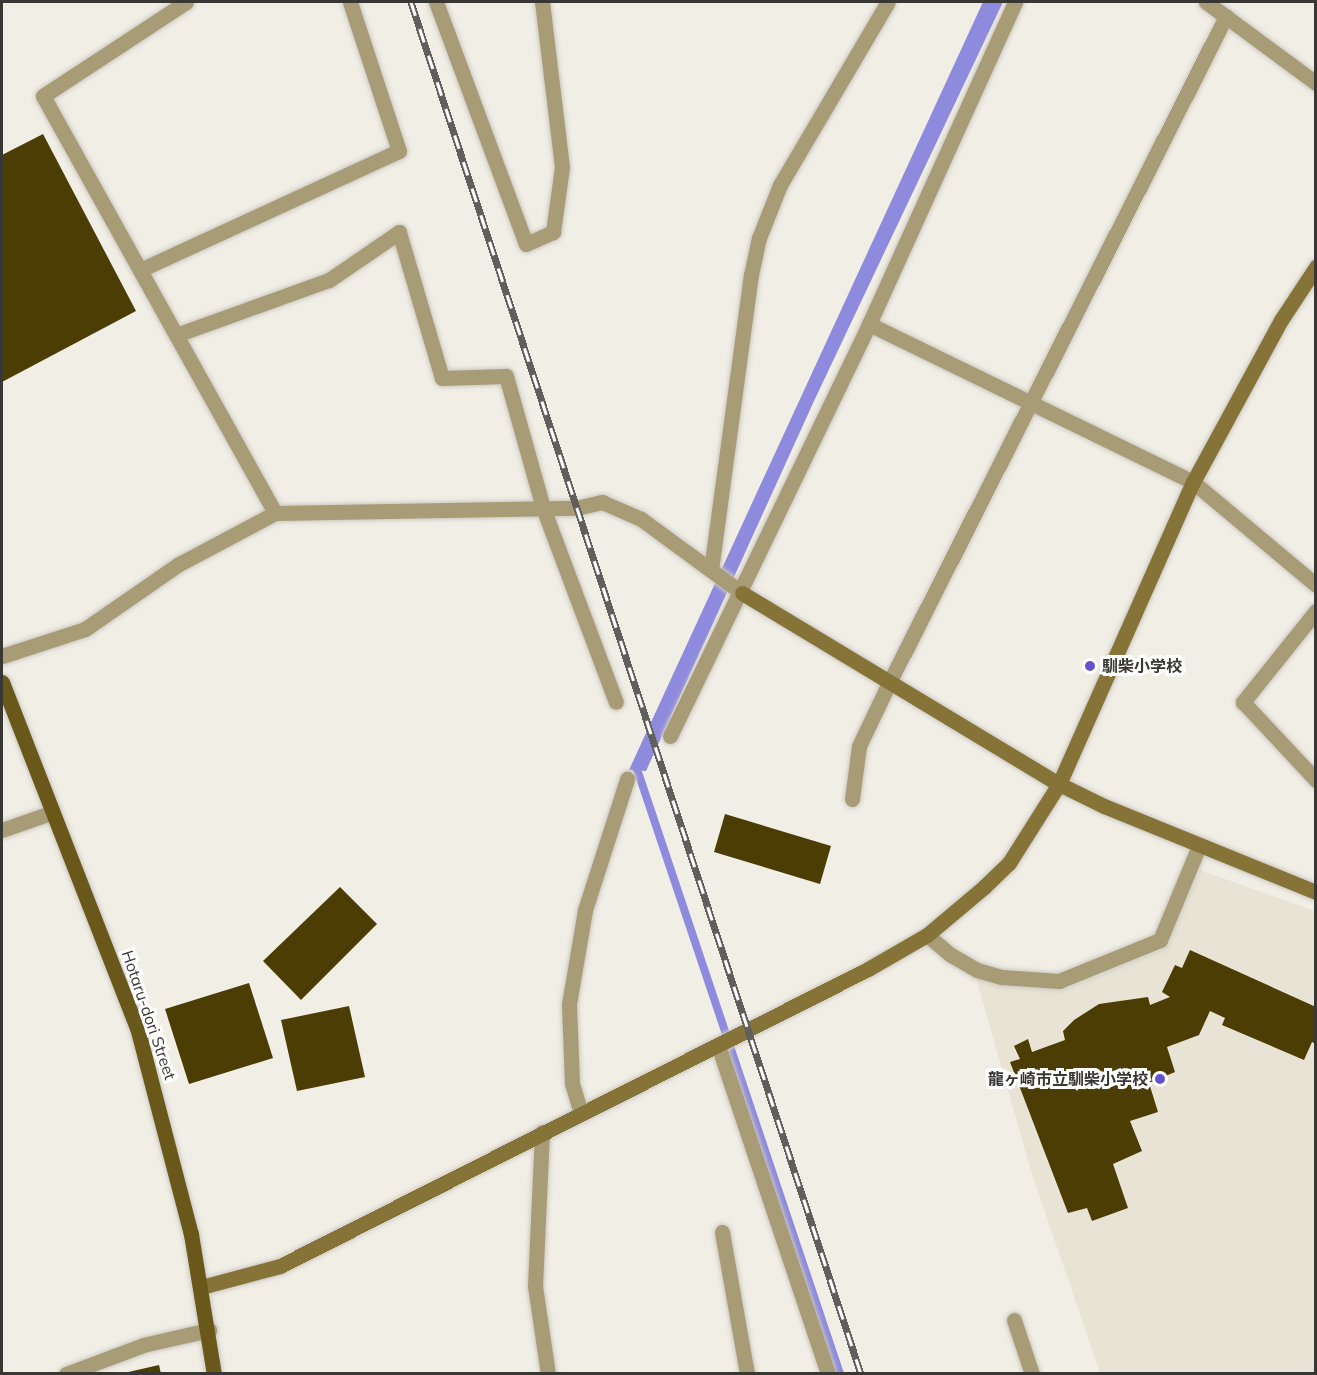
<!DOCTYPE html>
<meta charset="utf-8">
<style>
body{margin:0}
#map{position:relative;width:1317px;height:1375px;overflow:hidden;background:#f1eee6;font-family:Mulish,"Noto Sans JP",sans-serif}
div>[style]{position:absolute}
[style*='--x']{left:calc(var(--x)*1px);top:calc(var(--y)*1px);width:calc(var(--w)*1px);rotate:calc(var(--a)*1deg)}
.built>*{inset:0;background:#e8e3d4}
.water>*{inset:0;background:#8e8add}
.stream>*{height:8px;margin:-4px;padding:0 4px;transform-origin:4px;border-radius:4px;background:#8e8add}
.building>*{inset:0;background:#4c3d04}
.roads{filter:drop-shadow(0 0 2px #ccc9c2) drop-shadow(0 0 2px #ccc9c2)}
.street>*{height:15px;margin:-7.5px;padding:0 7.5px;transform-origin:7.5px;border-radius:7.5px;background:#a89c76}
.secondary>*{height:15px;margin:-7.5px;padding:0 7.5px;transform-origin:7.5px;border-radius:7.5px;background:#867338}
.primary>*{height:15px;margin:-7.5px;padding:0 7.5px;transform-origin:7.5px;border-radius:7.5px;background:#69581a}
.rail>*{height:7px;margin-top:-3.5px;transform-origin:0;background:repeating-linear-gradient(90deg,#fff 0 14px,#615f5b 0 28px);box-sizing:border-box;border-block:2px solid #615f5b}
.dots>*{width:16px;height:16px;translate:-50% -50%;box-sizing:border-box;border:3px solid #fff;border-radius:50%}
span{translate:-50% -50%;white-space:nowrap;text-align:center;line-height:1.15;-webkit-text-stroke:6px #fff;paint-order:stroke}
.poi-label{font-size:16px;color:#383734;font-weight:700}
.left{translate:0 -50%;text-align:left}
.right{translate:-100% -50%;text-align:right}
.street-label{font-size:16px;color:#383734}
.frame{position:absolute;inset:0;border:3px solid #383734;pointer-events:none}
</style>
<div id="map">
<div class="built">
<div style="clip-path:polygon(1200px 870px,1315px 911px,1315px 1373px,1100px 1373px,1031px 1171px,976px 978px,1068px 988px,1163px 949px)"></div>
</div>
<div class="water">
<div style="clip-path:polygon(983px 2px,1003px 2px,814px 401px,646px 771px,629px 770px)"></div>
</div>
<div class="stream">
<div style="--x:640;--y:762;--w:8;--a:113"></div>
<div style="--x:637;--y:769;--w:638;--a:71.45"></div>
</div>
<div class="building">
<div style="clip-path:polygon(43px 134px,136px 311px,2px 382px,2px 155px)"></div>
<div style="clip-path:polygon(725px 814px,831px 846px,820px 884px,714px 852px)"></div>
<div style="clip-path:polygon(340px 887px,377px 924px,301px 1000px,263px 961px)"></div>
<div style="clip-path:polygon(1190px 950px,1316px 1007px,1316px 1044px,1312px 1042px,1304px 1060px,1222px 1025px,1225px 1018px,1210px 1011px,1199px 1035px,1167px 1047px,1175px 1072px,1149px 1083px,1158px 1112px,1130px 1121px,1142px 1151px,1113px 1164px,1128px 1208px,1092px 1221px,1087px 1208px,1068px 1213px,1010px 1062px,1020px 1059px,1014px 1046px,1028px 1039px,1032px 1052px,1065px 1040px,1063px 1031px,1074px 1020px,1099px 1004px,1148px 997px,1150px 1005px,1170px 997px,1162px 992px,1175px 965px,1182px 968px)"></div>
<div style="clip-path:polygon(249px 983px,273px 1058px,189px 1084px,165px 1009px)"></div>
<div style="clip-path:polygon(349px 1006px,365px 1077px,297px 1091px,281px 1020px)"></div>
<div style="clip-path:polygon(159px 1365px,161px 1374px,124px 1374px,124px 1373px)"></div>
</div>
<div class="roads">
<div class="street">
<div style="--x:186;--y:2;--w:171;--a:146.7"></div>
<div style="--x:43;--y:96;--w:477;--a:60.9"></div>
<div style="--x:436;--y:2;--w:258;--a:69.6"></div>
<div style="--x:526;--y:244;--w:30;--a:-24"></div>
<div style="--x:553;--y:232;--w:66;--a:-82.1"></div>
<div style="--x:562;--y:167;--w:166;--a:-96.9"></div>
<div style="--x:1206;--y:2;--w:137;--a:36.4"></div>
<div style="--x:140;--y:270;--w:285;--a:-24.7"></div>
<div style="--x:399;--y:151;--w:157;--a:-108.2"></div>
<div style="--x:869;--y:324;--w:360;--a:26"></div>
<div style="--x:1193;--y:482;--w:160;--a:39.9"></div>
<div style="--x:176;--y:335;--w:163;--a:-19.8"></div>
<div style="--x:329;--y:280;--w:85;--a:-34.4"></div>
<div style="--x:399;--y:232;--w:152;--a:73.6"></div>
<div style="--x:442;--y:378;--w:64;--a:-1.8"></div>
<div style="--x:506;--y:376;--w:137;--a:74.3"></div>
<div style="--x:543;--y:508;--w:207;--a:69.4"></div>
<div style="--x:711;--y:570;--w:298;--a:-82.3"></div>
<div style="--x:751;--y:275;--w:38;--a:-78"></div>
<div style="--x:759;--y:238;--w:57;--a:-68.4"></div>
<div style="--x:780;--y:185;--w:212;--a:-59.5"></div>
<div style="--x:1316;--y:611;--w:117;--a:128.7"></div>
<div style="--x:1243;--y:702;--w:107;--a:46.9"></div>
<div style="--x:2;--y:656;--w:87;--a:-18"></div>
<div style="--x:85;--y:629;--w:114;--a:-34.7"></div>
<div style="--x:179;--y:564;--w:109;--a:-28"></div>
<div style="--x:275;--y:513;--w:301;--a:-1"></div>
<div style="--x:576;--y:508;--w:27;--a:-13"></div>
<div style="--x:602;--y:502;--w:43;--a:23.6"></div>
<div style="--x:641;--y:519;--w:125;--a:36.2"></div>
<div style="--x:670;--y:736;--w:458;--a:-64.2"></div>
<div style="--x:869;--y:324;--w:354;--a:-65.6"></div>
<div style="--x:852;--y:799;--w:53;--a:-82.5"></div>
<div style="--x:859;--y:746;--w:72;--a:-64.5"></div>
<div style="--x:890;--y:681;--w:745;--a:-63.19"></div>
<div style="--x:2;--y:830;--w:54;--a:-19.4"></div>
<div style="--x:927;--y:935;--w:31;--a:40"></div>
<div style="--x:951;--y:955;--w:30;--a:30"></div>
<div style="--x:977;--y:970;--w:26;--a:16"></div>
<div style="--x:1002;--y:977;--w:57;--a:4"></div>
<div style="--x:1059;--y:981;--w:109;--a:-22.1"></div>
<div style="--x:1160;--y:940;--w:102;--a:-67.5"></div>
<div style="--x:718;--y:1045;--w:347;--a:71.5"></div>
<div style="--x:581;--y:1113;--w:31;--a:-107"></div>
<div style="--x:572;--y:1083;--w:79;--a:-92.2"></div>
<div style="--x:569;--y:1004;--w:95;--a:-80.3"></div>
<div style="--x:585;--y:910;--w:138;--a:-72.2"></div>
<div style="--x:542;--y:1132;--w:154;--a:92.6"></div>
<div style="--x:535;--y:1286;--w:89;--a:81.6"></div>
<div style="--x:722;--y:1232;--w:144;--a:80"></div>
<div style="--x:1014;--y:1320;--w:57;--a:71.6"></div>
<div style="--x:66;--y:1374;--w:82;--a:-20.6"></div>
<div style="--x:143;--y:1345;--w:68;--a:-12.8"></div>
</div>
<div class="secondary">
<div style="--x:742;--y:593;--w:370;--a:31.1"></div>
<div style="--x:1059;--y:784;--w:50;--a:26.1"></div>
<div style="--x:1104;--y:806;--w:229;--a:22.1"></div>
<div style="--x:201;--y:1287;--w:82;--a:-14.9"></div>
<div style="--x:280;--y:1266;--w:659;--a:-26.8"></div>
<div style="--x:868;--y:969;--w:68;--a:-30"></div>
<div style="--x:927;--y:935;--w:75;--a:-40.1"></div>
<div style="--x:984;--y:887;--w:35;--a:-44"></div>
<div style="--x:1009;--y:863;--w:93;--a:-57.7"></div>
<div style="--x:1059;--y:784;--w:330;--a:-66.1"></div>
<div style="--x:1193;--y:482;--w:184;--a:-61.5"></div>
<div style="--x:1281;--y:320;--w:64;--a:-56.6"></div>
</div>
<div class="primary">
<div style="--x:2;--y:682;--w:375;--a:68.7"></div>
<div style="--x:138;--y:1031;--w:210;--a:75.4"></div>
<div style="--x:191;--y:1234;--w:142;--a:80.7"></div>
</div>
</div>
<div class="rail">
<div style="--x:411;--y:2;--w:1444;--a:71.84"></div>
</div>
<div class="dots">
<div style="left:1090px;top:666px;background:#6352cb"></div>
<div style="left:1160px;top:1079px;background:#6352cb"></div>
</div>
<div class="poi-label">
<span class="left" style="left:1102px;top:666px">馴柴小学校</span>
<span class="right" style="left:1148px;top:1079px">龍ヶ崎市立馴柴小学校</span>
</div>
<div class="street-label">
<span style="left:149px;top:1015px;rotate:71deg">Hotaru-dori Street</span>
</div>
<div class="frame"></div>
</div>
